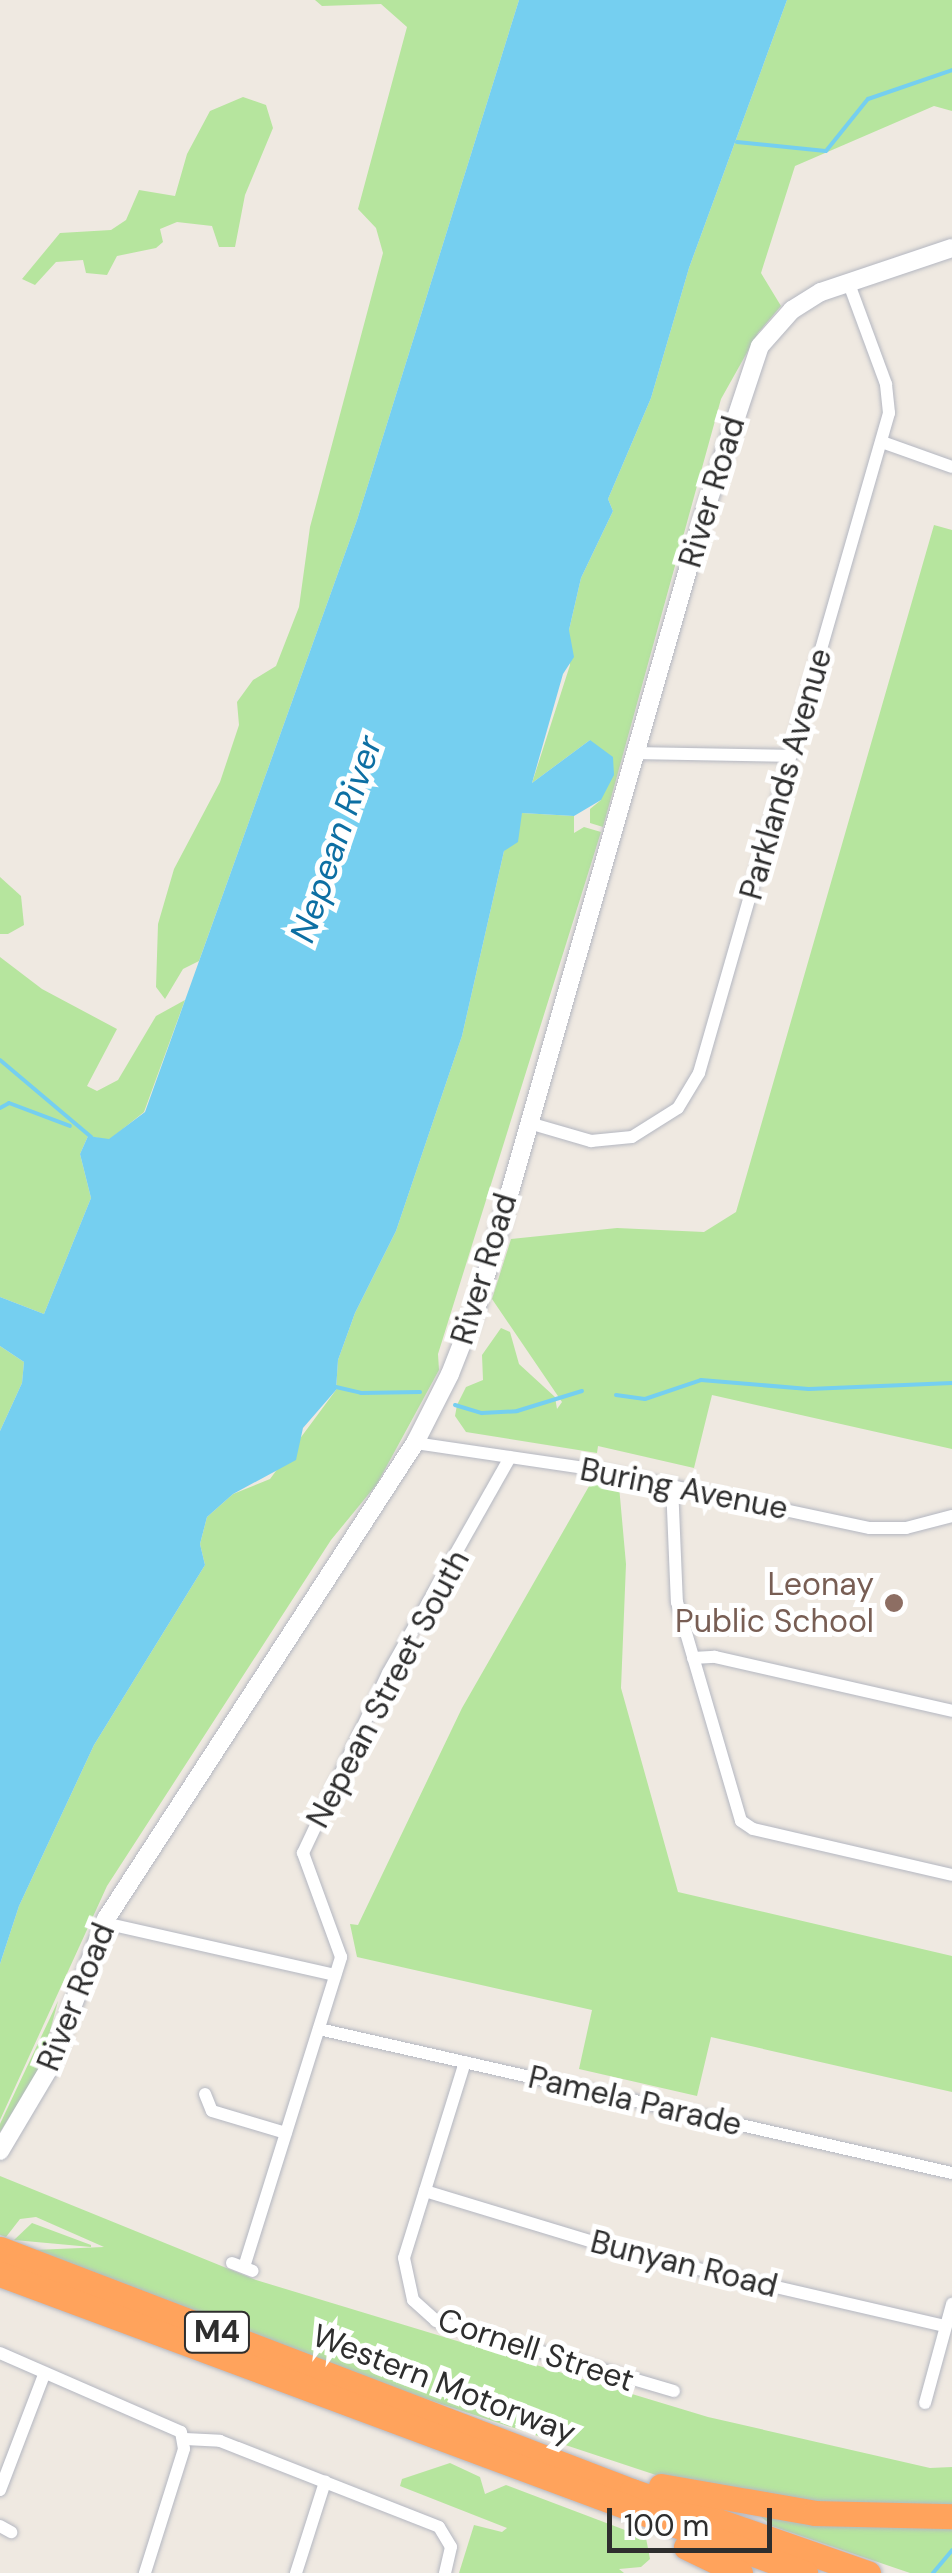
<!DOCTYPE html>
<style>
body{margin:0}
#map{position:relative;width:952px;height:2573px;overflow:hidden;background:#efe9e1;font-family:"DM Sans",sans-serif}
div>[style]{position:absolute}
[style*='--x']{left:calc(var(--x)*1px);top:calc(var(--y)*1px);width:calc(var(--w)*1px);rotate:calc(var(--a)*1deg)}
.green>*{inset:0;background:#b6e59e}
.water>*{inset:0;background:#75cff0}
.stream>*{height:4px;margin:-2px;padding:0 2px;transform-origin:2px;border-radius:2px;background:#75cff0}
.roads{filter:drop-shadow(0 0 2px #b4b7c1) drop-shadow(0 0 2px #b4b7c1)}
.minor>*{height:12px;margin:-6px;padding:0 6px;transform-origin:6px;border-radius:6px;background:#fff}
.tertiary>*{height:18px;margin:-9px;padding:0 9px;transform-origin:9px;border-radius:9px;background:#fff}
.motorway>*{height:25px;margin:-12.5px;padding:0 12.5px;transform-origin:12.5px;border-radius:12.5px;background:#ffa35c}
.dots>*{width:28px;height:28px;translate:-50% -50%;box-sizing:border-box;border:5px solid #fff;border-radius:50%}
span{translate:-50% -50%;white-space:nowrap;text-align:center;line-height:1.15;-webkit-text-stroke:10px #fff;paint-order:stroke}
.shield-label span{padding:2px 8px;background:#fff;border:2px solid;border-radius:8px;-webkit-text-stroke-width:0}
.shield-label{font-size:30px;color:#2e2e2e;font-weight:700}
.street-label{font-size:32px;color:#2e2e2e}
.education-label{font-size:32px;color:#785e54}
.right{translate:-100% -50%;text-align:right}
.water-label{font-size:35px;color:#0d6fa3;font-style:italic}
.scale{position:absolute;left:607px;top:2508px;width:165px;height:45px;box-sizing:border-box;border:5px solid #2e2e2e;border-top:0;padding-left:12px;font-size:30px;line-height:35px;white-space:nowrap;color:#2e2e2e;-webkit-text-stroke:8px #fff;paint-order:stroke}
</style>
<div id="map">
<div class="green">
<div style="clip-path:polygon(315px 0,519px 0,357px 520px,199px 961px,183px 969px,165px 999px,156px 987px,158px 924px,174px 869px,220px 782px,239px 725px,237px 702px,253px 680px,276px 666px,299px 607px,310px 527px,383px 253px,376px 228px,358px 209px,407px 27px,381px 4px,322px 6px)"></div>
<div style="clip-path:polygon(787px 0,952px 0,952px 111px,934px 106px,795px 166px,761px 273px,781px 306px,758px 333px,721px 399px,603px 827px,590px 823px,590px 809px,601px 800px,590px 740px,532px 783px,570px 665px,569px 630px,581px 578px,613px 511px,608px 499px,651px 398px,689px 268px)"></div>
<div style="clip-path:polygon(243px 97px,266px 105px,273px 128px,245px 195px,235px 247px,219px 247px,212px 226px,177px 222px,160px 229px,163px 242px,156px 248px,117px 256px,107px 275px,86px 273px,83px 260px,56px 262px,35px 285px,22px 279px,60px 233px,111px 230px,126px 220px,139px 190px,175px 196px,187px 154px,210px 111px)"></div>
<div style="clip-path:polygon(934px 525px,952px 530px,952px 1449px,712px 1395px,694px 1468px,598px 1446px,597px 1453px,466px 1432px,455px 1416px,457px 1405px,466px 1387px,483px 1380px,482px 1355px,501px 1328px,510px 1332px,519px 1364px,555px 1397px,557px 1409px,562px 1402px,492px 1299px,511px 1239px,617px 1228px,704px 1232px,736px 1212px)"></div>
<div style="clip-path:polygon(522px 813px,574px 816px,574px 833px,584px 827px,601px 832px,438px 1354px,439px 1370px,377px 1484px,331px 1540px,107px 1886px,0 2120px,0 1964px,19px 1906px,94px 1745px,205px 1565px,200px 1544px,207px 1517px,233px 1494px,270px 1479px,336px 1390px,338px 1360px,355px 1313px,396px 1231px,462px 1036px,504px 851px)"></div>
<div style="clip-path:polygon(0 877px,21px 896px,24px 925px,8px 934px,0 934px)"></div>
<div style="clip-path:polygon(0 957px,42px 989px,117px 1029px,87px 1086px,97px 1091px,118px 1080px,156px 1016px,185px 1000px,144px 1112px,109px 1140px,88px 1136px,80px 1154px,91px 1198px,44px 1314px,0 1297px)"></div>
<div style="clip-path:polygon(0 1346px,24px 1362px,22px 1383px,0 1431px)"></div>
<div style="clip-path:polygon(592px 1481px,619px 1486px,626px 1564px,621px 1688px,678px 1892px,952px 1956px,952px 2092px,711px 2037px,697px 2096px,579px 2069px,592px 2010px,357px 1957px,350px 1924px,358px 1925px,462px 1708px)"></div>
<div style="clip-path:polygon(58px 2001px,40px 2069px,0 2132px,0 2124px)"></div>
<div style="clip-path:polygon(0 2176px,256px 2280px,708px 2417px,930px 2468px,952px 2467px,952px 2509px,803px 2504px,668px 2479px,402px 2391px,34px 2250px,104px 2247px,36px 2217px,20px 2219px,6px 2237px,0 2235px)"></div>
<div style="clip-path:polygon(32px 2223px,91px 2245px,91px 2247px,14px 2240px)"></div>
<div style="clip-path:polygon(450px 2463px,480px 2477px,485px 2494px,506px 2485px,646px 2538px,650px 2559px,641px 2567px,619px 2569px,624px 2573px,459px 2573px,474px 2525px,502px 2532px,507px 2528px,400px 2486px,402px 2479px)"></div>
<div style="clip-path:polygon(759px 2515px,952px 2525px,952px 2573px,910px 2573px,772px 2526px)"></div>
</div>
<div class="water">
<div style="clip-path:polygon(519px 0,787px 0,689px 268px,651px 398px,608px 499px,613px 511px,581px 578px,569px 630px,574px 657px,563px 674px,532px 783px,590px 740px,613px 757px,614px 775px,601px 800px,574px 816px,522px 813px,518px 842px,504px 851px,462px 1036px,396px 1231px,355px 1313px,338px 1360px,336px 1390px,303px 1428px,296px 1460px,233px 1494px,207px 1517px,200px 1544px,205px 1565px,94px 1745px,19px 1906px,0 1964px,0 1431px,22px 1383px,24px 1362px,0 1346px,0 1297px,44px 1314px,91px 1198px,80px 1154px,88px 1136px,109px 1139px,145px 1112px,357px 520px)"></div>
</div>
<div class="stream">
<div style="--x:737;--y:142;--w:89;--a:5.8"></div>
<div style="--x:826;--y:151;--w:67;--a:-51.1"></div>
<div style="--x:868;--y:99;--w:89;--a:-19"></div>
<div style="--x:0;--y:1060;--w:119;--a:40.2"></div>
<div style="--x:0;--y:1108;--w:10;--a:-29"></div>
<div style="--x:9;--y:1103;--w:65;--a:20.7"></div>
<div style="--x:336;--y:1387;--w:26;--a:13"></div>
<div style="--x:361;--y:1393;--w:59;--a:-1"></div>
<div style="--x:616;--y:1395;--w:29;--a:8"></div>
<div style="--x:645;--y:1399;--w:59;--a:-18.7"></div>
<div style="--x:701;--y:1380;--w:108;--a:4.8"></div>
<div style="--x:809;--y:1389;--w:143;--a:-2.4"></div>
<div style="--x:455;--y:1405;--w:28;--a:17"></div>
<div style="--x:482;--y:1413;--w:35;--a:-3"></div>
<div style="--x:517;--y:1411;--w:68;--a:-17.1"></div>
<div style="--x:933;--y:2573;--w:30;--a:-50"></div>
</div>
<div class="roads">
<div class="minor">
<div style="--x:882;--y:442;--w:74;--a:19.7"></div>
<div style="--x:639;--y:753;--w:152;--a:1.1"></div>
<div style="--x:529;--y:1123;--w:65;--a:16.2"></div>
<div style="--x:591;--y:1141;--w:41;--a:-5.6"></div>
<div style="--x:632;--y:1137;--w:54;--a:-32.2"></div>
<div style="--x:678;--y:1108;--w:41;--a:-59"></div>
<div style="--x:699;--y:1073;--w:687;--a:-73.94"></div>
<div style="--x:889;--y:413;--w:29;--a:-96"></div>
<div style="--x:886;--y:384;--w:110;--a:-110.3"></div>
<div style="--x:415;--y:1443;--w:179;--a:8.4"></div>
<div style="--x:592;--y:1469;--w:284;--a:12"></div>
<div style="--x:870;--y:1528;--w:36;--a:0"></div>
<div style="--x:906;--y:1528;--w:48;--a:-14.6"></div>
<div style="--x:672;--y:1485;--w:117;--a:87.6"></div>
<div style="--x:677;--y:1602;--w:228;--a:73.7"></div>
<div style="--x:741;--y:1821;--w:14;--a:34"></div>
<div style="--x:753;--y:1829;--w:204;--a:13"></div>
<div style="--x:693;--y:1658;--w:22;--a:-3"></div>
<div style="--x:715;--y:1657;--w:243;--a:12.8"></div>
<div style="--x:104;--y:1923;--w:237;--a:12.7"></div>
<div style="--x:319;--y:2029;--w:649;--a:12.82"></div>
<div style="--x:465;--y:2062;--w:205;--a:107.3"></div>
<div style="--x:404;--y:2258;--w:43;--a:77.9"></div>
<div style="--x:413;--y:2300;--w:31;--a:42"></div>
<div style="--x:436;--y:2321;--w:248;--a:16.4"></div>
<div style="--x:205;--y:2094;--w:18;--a:68"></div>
<div style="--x:212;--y:2111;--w:77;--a:16.6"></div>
<div style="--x:425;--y:2191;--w:217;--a:16.9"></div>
<div style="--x:633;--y:2254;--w:320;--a:13"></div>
<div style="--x:232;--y:2263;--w:22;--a:21"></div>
<div style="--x:244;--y:2267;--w:325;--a:-72.6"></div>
<div style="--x:341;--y:1957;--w:111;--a:-110.1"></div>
<div style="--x:303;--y:1853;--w:199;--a:-64.7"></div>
<div style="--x:388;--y:1673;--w:248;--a:-60.5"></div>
<div style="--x:0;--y:2353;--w:197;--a:23.6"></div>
<div style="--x:181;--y:2432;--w:17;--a:80"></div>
<div style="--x:184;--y:2449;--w:130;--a:107.5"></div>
<div style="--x:925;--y:2403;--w:103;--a:-74.7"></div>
<div style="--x:185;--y:2439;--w:35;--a:3"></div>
<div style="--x:220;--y:2441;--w:235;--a:21.4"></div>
<div style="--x:439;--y:2527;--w:23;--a:59"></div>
<div style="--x:451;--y:2547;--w:27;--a:103"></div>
<div style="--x:0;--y:2490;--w:123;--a:-69.1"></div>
<div style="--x:0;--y:2526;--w:13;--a:29"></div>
<div style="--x:296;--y:2573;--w:96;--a:-72.3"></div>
</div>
<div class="tertiary">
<div style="--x:0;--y:2151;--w:94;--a:-59.3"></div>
<div style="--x:48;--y:2070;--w:162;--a:-69"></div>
<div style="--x:106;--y:1919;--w:568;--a:-57.01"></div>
<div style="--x:415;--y:1443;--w:77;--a:-63.1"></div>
<div style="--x:450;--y:1374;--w:76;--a:-68.5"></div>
<div style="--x:478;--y:1303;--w:818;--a:-74.03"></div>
<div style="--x:703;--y:517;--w:180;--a:-71.6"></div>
<div style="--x:760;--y:346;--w:48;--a:-48.4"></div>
<div style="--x:792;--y:310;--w:34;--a:-32"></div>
<div style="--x:821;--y:292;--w:138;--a:-18.6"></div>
</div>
<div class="motorway">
<div style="--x:0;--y:2249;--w:677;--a:20.95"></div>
<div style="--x:632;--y:2491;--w:250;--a:19.2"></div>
<div style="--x:0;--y:2274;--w:859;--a:20.38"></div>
<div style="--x:661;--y:2486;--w:156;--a:9.9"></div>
<div style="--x:815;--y:2513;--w:137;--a:1.3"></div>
<div style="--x:686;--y:2547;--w:60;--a:25.7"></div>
</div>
</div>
<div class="dots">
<div style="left:894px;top:1603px;background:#8d6e63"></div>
</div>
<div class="shield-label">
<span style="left:217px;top:2332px">M4</span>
</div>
<div class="street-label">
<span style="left:712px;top:492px;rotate:-73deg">River Road</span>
<span style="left:786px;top:774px;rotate:-74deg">Parklands Avenue</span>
<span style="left:484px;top:1269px;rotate:-73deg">River Road</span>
<span style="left:684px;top:1489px;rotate:11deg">Buring Avenue</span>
<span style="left:388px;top:1689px;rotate:-62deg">Nepean Street South</span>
<span style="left:76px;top:1997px;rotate:-68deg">River Road</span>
<span style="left:635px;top:2101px;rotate:13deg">Pamela Parade</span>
<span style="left:684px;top:2264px;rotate:14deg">Bunyan Road</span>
<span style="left:536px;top:2350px;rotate:18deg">Cornell Street</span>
<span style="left:444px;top:2384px;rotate:21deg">Western Motorway</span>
</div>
<div class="education-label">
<span class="right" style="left:874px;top:1603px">Leonay<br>Public School</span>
</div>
<div class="water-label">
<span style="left:336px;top:839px;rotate:-71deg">Nepean River</span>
</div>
<div class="scale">100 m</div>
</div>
